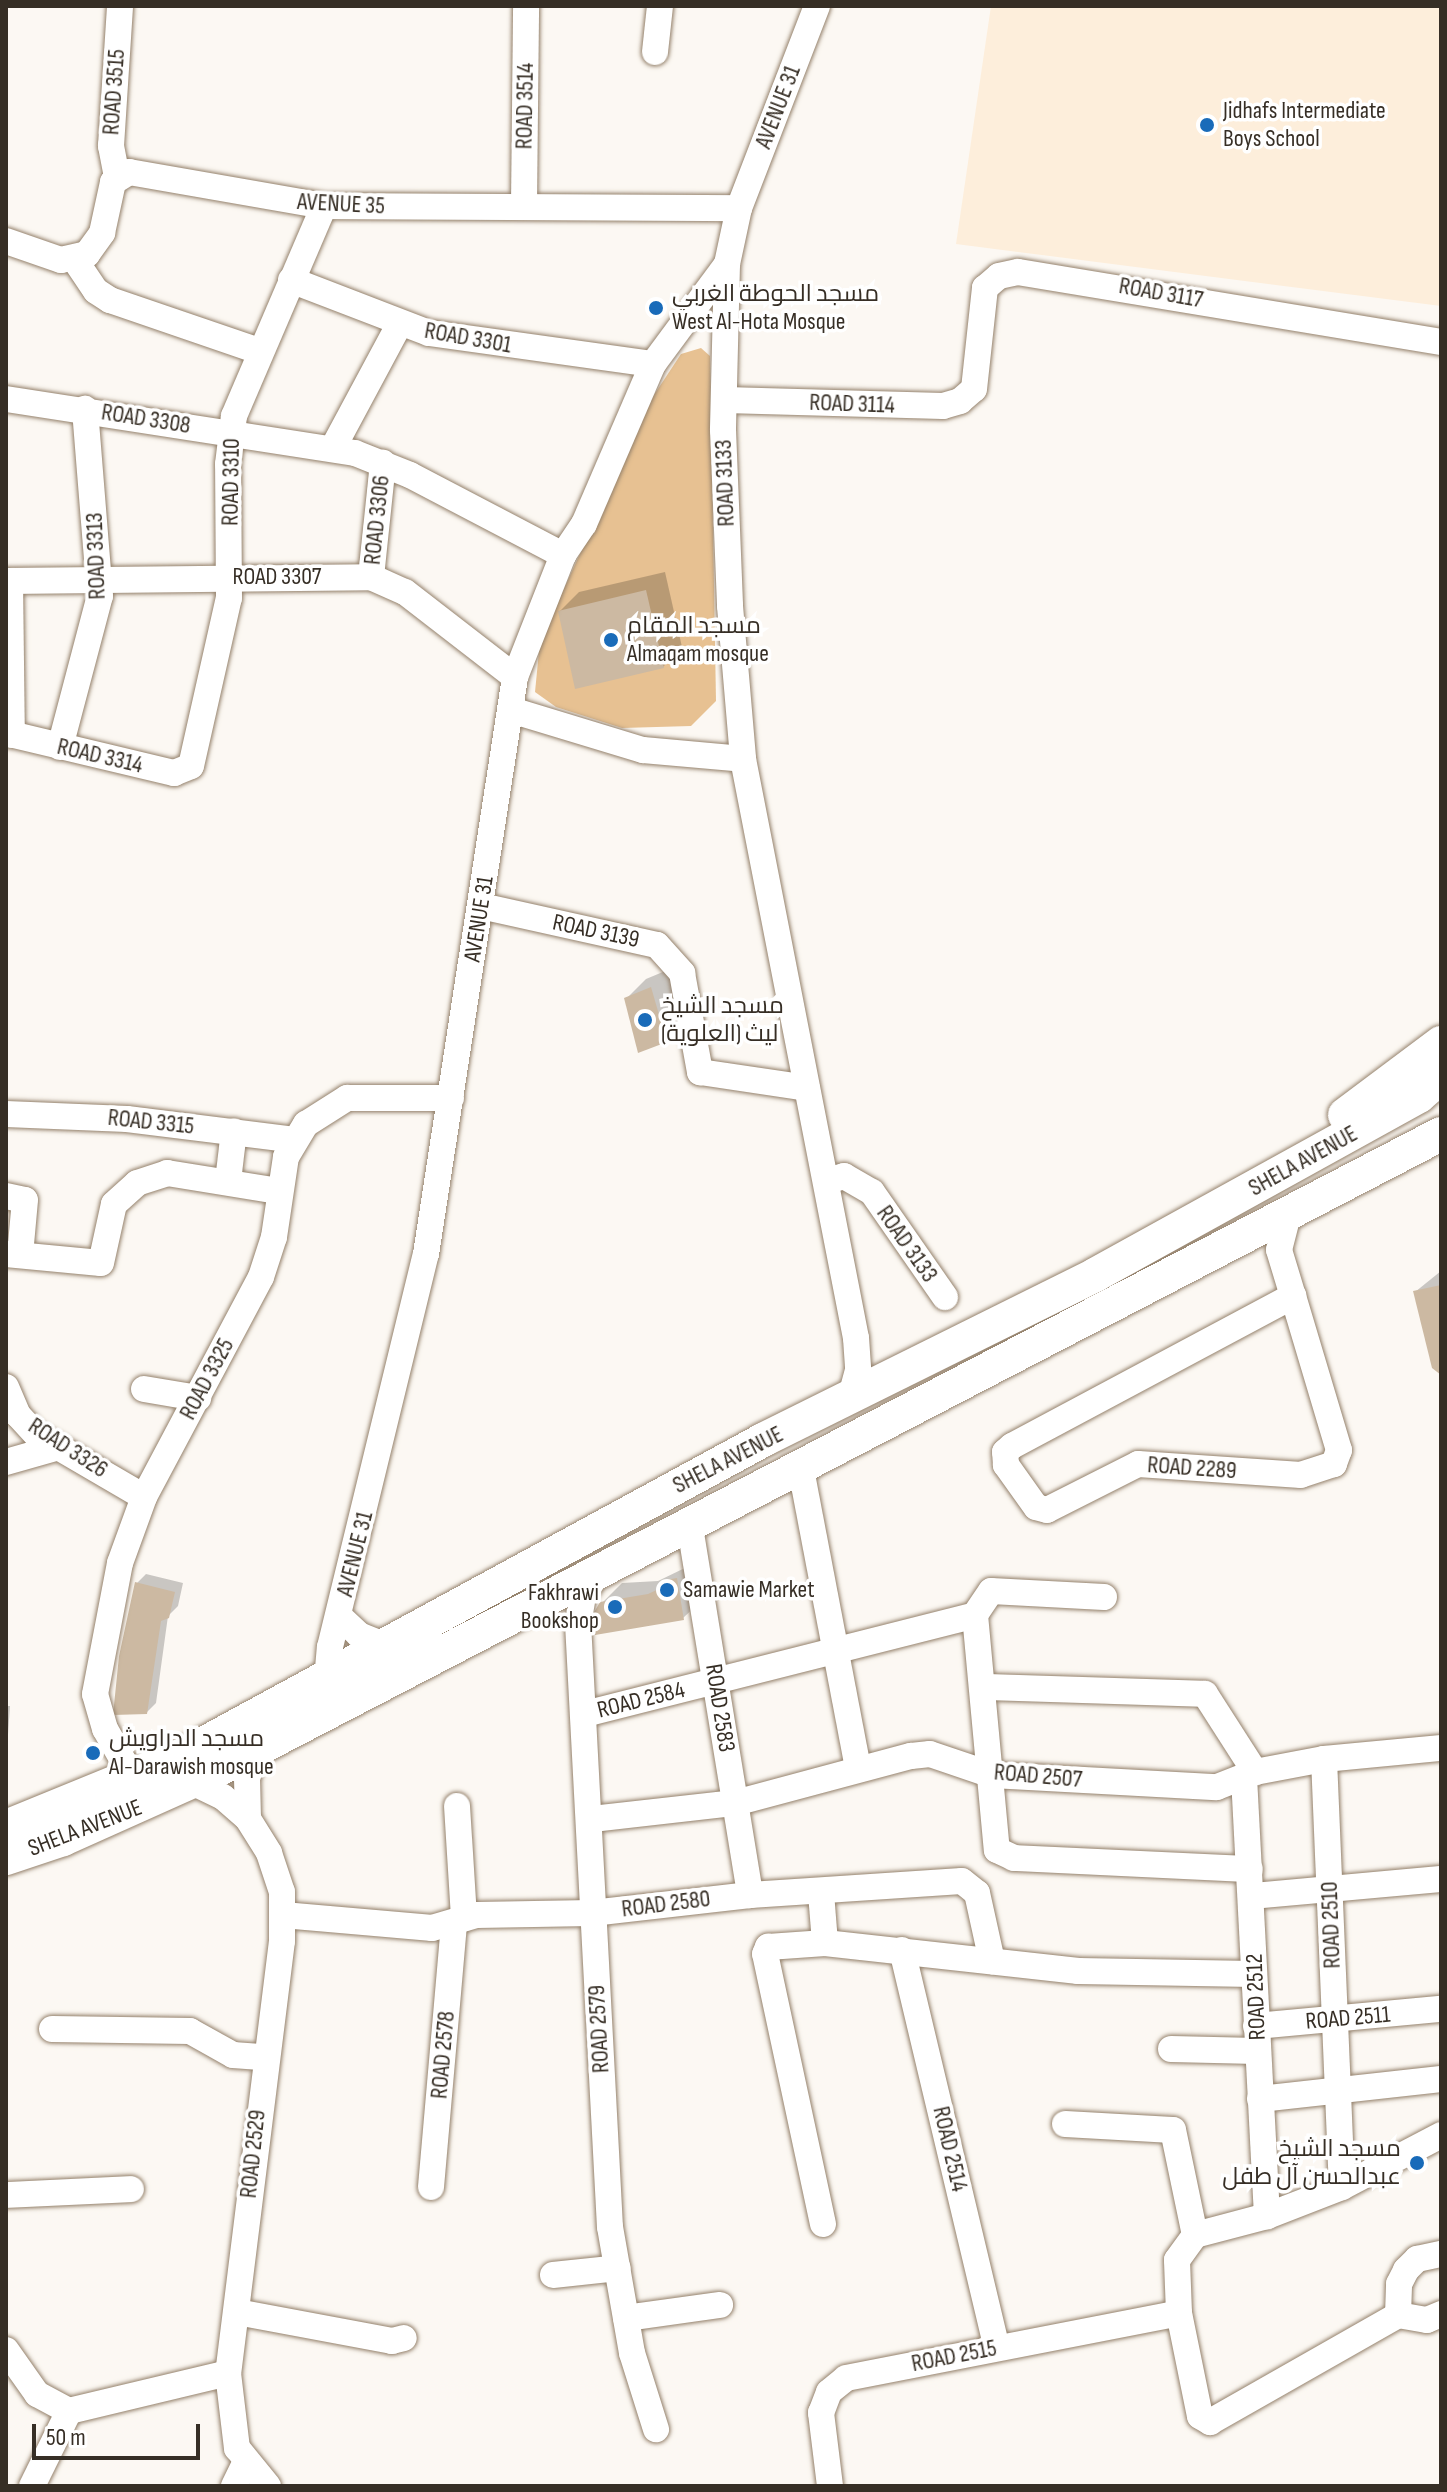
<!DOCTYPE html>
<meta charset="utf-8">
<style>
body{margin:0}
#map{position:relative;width:1447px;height:2492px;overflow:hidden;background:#fcf8f3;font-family:"Sofia Sans Condensed",Cairo,sans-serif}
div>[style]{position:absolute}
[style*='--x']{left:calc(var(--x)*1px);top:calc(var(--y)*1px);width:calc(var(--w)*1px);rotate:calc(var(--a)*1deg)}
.built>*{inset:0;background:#fdeedb}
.green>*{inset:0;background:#e7c192}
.shadow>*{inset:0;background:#0003}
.building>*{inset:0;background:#ccb9a2}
.roads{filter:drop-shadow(0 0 2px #94816b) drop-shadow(0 0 2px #94816b)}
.minor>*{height:26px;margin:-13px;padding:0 13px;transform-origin:13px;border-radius:13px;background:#fff}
.major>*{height:34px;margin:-17px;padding:0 17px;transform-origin:17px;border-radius:17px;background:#fff}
.dots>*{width:22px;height:22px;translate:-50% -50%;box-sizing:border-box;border:4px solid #fff;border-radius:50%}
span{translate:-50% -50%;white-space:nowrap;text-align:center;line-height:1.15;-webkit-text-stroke:7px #fff;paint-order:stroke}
.street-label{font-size:24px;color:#362e25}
.poi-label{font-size:24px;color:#362e25}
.left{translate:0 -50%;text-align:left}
.right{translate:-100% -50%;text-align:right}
.frame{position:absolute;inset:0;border:8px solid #362e25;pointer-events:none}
.scale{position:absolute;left:32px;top:2424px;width:168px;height:36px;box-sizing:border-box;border:4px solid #362e25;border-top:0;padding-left:10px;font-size:24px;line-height:28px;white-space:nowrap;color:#362e25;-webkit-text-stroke:6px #fff;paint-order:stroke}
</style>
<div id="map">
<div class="built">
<div style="clip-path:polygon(991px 6px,1441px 6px,1441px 306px,956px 244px)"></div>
</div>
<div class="green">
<div style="clip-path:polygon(701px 348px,710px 356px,716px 701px,691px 726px,622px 728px,556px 707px,535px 692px,540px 641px,650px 401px,681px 354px)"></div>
</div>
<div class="shadow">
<div style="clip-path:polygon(665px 572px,682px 647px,663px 667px,560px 611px,579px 592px)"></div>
<div style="clip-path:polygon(670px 969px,685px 1021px,666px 1040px,627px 998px,646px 979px)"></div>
<div style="clip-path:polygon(1441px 1271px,1441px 1373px,1415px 1292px)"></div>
<div style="clip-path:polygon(691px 1565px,698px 1604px,683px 1618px,602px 1603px,622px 1583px,658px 1581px)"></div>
<div style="clip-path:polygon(146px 1574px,183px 1583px,178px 1606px,168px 1616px,156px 1703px,147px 1712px,137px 1583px)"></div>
<div style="clip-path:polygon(6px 1706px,10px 1706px,6px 1763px)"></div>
</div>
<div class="building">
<div style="clip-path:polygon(646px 590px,664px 668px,575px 689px,558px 611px)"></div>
<div style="clip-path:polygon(651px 987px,667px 1042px,638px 1053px,624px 998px)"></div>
<div style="clip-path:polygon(1441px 1285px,1441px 1375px,1432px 1368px,1413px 1291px)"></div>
<div style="clip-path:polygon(677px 1578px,684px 1620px,595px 1635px,592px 1616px,600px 1602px,648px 1594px,661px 1588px,660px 1581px)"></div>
<div style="clip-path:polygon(135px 1582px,175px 1592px,169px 1618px,161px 1621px,147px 1714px,113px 1715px,119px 1656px)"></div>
</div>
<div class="roads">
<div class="minor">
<div style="--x:817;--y:6;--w:217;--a:111.1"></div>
<div style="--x:739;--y:208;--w:57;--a:102.1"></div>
<div style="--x:727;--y:264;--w:166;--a:91.4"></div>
<div style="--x:723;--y:430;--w:176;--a:87.7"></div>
<div style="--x:730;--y:606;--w:154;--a:85.1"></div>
<div style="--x:743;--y:759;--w:590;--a:78.96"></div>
<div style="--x:856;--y:1338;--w:32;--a:86"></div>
<div style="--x:858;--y:1370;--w:31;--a:105"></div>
<div style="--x:655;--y:52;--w:46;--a:-83.8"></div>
<div style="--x:117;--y:177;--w:32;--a:-101"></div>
<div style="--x:111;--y:146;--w:140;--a:-86.3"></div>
<div style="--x:524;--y:205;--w:199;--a:-89.4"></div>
<div style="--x:6;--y:241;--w:58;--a:19.1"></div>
<div style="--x:61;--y:260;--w:27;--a:-13"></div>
<div style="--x:87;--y:254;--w:26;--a:-54"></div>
<div style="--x:102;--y:233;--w:52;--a:-77.8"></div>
<div style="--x:113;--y:182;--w:19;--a:-32"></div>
<div style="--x:129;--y:172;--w:198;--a:9.9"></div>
<div style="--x:324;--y:206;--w:415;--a:0.3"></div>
<div style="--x:75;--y:260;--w:37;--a:56"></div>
<div style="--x:96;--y:291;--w:17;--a:33"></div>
<div style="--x:110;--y:300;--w:157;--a:18.9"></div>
<div style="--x:291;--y:280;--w:148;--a:21"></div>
<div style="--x:429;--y:333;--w:226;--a:7.9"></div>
<div style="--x:6;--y:399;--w:353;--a:8.8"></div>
<div style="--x:355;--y:453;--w:59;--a:21.8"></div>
<div style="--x:410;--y:475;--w:173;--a:27.6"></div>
<div style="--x:725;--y:400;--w:218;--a:1.6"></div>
<div style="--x:943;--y:406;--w:18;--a:-16"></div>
<div style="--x:960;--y:401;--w:18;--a:-41"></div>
<div style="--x:974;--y:389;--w:102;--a:-83.8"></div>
<div style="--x:985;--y:288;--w:18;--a:-41"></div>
<div style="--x:999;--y:276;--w:19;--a:-12"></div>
<div style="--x:1018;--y:272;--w:429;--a:9.4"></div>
<div style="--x:333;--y:448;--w:142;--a:-61.8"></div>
<div style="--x:371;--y:577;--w:115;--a:-84"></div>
<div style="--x:6;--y:581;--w:365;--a:-0.6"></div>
<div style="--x:371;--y:577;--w:37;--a:24"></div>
<div style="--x:405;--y:592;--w:139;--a:37.7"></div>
<div style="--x:10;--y:581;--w:154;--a:89.3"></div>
<div style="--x:511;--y:710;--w:138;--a:16.9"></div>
<div style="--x:643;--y:750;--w:100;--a:5.1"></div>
<div style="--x:6;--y:733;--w:173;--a:13.4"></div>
<div style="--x:174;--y:773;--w:18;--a:-22"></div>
<div style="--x:191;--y:766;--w:172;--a:-77.3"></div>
<div style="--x:229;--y:598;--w:134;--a:-90.4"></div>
<div style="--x:228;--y:464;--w:48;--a:-82.9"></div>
<div style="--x:234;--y:416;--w:228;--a:-66.8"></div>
<div style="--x:60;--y:747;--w:156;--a:-75.2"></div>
<div style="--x:100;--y:596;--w:188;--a:-94.6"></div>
<div style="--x:481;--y:906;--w:180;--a:12.5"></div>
<div style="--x:657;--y:945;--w:38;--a:48"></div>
<div style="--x:682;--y:973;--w:101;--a:79.7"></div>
<div style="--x:700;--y:1072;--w:108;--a:8.5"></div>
<div style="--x:6;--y:1114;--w:121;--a:2.4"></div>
<div style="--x:127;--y:1119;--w:169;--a:7.1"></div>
<div style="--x:228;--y:1181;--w:50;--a:-83.2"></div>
<div style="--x:827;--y:1181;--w:18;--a:-16"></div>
<div style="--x:844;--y:1176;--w:32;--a:30"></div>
<div style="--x:872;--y:1192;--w:128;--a:55.2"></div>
<div style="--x:6;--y:1196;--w:19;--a:12"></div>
<div style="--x:25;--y:1200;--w:55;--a:95.2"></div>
<div style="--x:1289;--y:1211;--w:40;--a:104.4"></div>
<div style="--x:1279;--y:1250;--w:48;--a:73.1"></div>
<div style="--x:1293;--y:1296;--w:161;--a:73.4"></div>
<div style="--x:1339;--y:1450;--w:15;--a:110"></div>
<div style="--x:1334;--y:1464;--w:35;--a:162"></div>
<div style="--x:1301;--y:1475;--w:163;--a:-176.1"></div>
<div style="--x:1138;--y:1464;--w:102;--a:153.2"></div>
<div style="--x:1047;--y:1510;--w:11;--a:-165"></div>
<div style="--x:1036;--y:1507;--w:52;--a:-125.5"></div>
<div style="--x:1006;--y:1465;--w:13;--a:-94"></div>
<div style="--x:1005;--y:1452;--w:9;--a:-41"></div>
<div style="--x:1012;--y:1446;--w:319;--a:-28.1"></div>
<div style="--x:6;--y:1254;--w:95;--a:5.4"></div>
<div style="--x:101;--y:1263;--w:60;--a:-77.6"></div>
<div style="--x:114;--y:1204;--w:31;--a:-42"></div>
<div style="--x:137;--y:1183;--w:32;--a:-18"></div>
<div style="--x:167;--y:1173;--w:112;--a:9.2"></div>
<div style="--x:6;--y:1387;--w:30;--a:67"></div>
<div style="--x:18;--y:1415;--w:26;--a:47"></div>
<div style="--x:36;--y:1434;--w:125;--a:30.3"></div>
<div style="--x:144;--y:1389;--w:55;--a:9.5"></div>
<div style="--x:6;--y:1462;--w:55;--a:-15.8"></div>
<div style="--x:800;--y:1464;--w:309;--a:79.2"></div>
<div style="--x:689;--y:1521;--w:379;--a:80.7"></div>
<div style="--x:598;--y:1572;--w:28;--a:122"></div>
<div style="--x:583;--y:1596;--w:27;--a:100"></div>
<div style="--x:578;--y:1623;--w:605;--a:86.97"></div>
<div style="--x:610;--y:2227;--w:128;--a:80.1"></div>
<div style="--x:632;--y:2353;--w:80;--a:72.5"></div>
<div style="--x:1104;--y:1597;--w:113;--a:-177"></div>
<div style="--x:991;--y:1591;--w:29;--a:124"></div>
<div style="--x:975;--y:1615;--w:236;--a:84.7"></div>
<div style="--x:997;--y:1850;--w:19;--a:25"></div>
<div style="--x:1014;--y:1858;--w:236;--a:2.7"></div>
<div style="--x:340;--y:1617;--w:26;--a:43"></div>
<div style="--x:359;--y:1635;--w:29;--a:22"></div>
<div style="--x:327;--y:1680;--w:33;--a:-85"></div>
<div style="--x:330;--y:1647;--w:405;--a:-76.3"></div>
<div style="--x:426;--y:1254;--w:584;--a:-81.23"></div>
<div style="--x:515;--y:677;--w:131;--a:-68.5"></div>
<div style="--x:563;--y:555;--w:37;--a:-56"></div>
<div style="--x:584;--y:524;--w:174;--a:-66.7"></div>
<div style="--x:653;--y:364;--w:124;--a:-53.5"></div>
<div style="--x:984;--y:1687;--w:221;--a:1.8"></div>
<div style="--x:1205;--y:1694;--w:93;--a:57.3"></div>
<div style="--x:585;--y:1714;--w:402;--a:-14.2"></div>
<div style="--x:1324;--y:1759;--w:428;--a:87.6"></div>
<div style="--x:1244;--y:1777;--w:440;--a:87"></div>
<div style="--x:133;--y:1778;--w:56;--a:-119.7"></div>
<div style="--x:105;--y:1729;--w:36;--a:-106"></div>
<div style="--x:95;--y:1694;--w:133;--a:-79.2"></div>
<div style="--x:120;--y:1563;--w:70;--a:-70"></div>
<div style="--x:144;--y:1497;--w:249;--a:-62"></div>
<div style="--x:261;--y:1277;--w:42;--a:-72"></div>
<div style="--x:274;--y:1237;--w:81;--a:-81.5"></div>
<div style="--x:286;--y:1157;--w:39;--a:-59"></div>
<div style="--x:306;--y:1124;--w:49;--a:-32.4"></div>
<div style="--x:347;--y:1098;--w:104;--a:0"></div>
<div style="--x:192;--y:1782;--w:34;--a:26"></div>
<div style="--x:223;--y:1797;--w:33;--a:41"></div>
<div style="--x:248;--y:1819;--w:40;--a:58"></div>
<div style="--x:269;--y:1853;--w:41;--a:71.6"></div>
<div style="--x:282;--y:1892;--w:49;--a:90"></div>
<div style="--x:282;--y:1941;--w:435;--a:97.1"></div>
<div style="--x:228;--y:2373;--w:76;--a:83.2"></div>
<div style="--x:237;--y:2448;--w:49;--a:50.8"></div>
<div style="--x:457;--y:1806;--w:112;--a:86.4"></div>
<div style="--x:248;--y:1819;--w:41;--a:-91.4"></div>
<div style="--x:247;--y:1778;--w:32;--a:-70"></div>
<div style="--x:592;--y:1819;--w:144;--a:-6.4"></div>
<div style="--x:735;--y:1803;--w:182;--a:-15"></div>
<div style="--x:911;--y:1756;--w:19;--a:-6"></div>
<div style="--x:930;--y:1754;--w:65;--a:18.7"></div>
<div style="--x:992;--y:1775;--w:225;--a:3.1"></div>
<div style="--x:1217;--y:1787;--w:41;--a:-21.5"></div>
<div style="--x:1255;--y:1772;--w:70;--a:-10.7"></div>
<div style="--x:1324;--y:1759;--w:118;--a:-5.4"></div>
<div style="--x:821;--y:1893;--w:50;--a:85.4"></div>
<div style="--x:1253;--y:1896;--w:189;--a:-5.2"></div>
<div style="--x:283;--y:1915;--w:150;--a:5"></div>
<div style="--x:432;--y:1928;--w:46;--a:-16.5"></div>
<div style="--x:476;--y:1915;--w:116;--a:-1"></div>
<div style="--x:592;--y:1913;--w:159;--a:-6.5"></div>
<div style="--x:750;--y:1895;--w:212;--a:-3.8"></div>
<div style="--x:962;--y:1881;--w:19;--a:39"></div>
<div style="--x:977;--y:1893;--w:70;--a:77.6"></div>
<div style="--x:902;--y:1950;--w:409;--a:76.6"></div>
<div style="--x:1256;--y:2026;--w:186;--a:-5.3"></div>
<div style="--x:52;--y:2029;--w:138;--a:0.8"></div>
<div style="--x:190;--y:2031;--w:49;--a:29.2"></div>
<div style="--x:233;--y:2055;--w:31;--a:4"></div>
<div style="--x:1171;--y:2049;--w:86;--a:1.3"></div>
<div style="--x:1260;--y:2099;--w:182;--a:-6.3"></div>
<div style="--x:1065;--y:2124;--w:108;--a:3.2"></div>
<div style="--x:1173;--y:2130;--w:107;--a:78.2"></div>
<div style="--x:431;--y:2187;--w:265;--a:-85"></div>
<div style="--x:6;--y:2195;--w:125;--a:-2.7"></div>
<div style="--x:823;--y:2224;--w:276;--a:-102.1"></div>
<div style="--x:765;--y:1954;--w:8;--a:-67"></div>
<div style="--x:768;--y:1947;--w:57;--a:-4"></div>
<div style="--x:825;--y:1943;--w:255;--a:6.3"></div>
<div style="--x:1078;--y:1971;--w:176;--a:1"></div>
<div style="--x:553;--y:2275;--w:65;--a:-6.1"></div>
<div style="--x:237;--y:2312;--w:158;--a:10.6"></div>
<div style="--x:392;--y:2341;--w:12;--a:-14"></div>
<div style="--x:1179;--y:2313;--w:105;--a:78.5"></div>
<div style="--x:1200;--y:2416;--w:12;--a:31"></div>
<div style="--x:1210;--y:2422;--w:216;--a:-29.6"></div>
<div style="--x:1398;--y:2315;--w:29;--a:10"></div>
<div style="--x:1427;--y:2320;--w:15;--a:-23"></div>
<div style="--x:1398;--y:2315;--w:31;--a:-88"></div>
<div style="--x:1399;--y:2284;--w:16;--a:-63"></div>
<div style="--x:1406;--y:2270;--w:16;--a:-45"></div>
<div style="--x:1417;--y:2259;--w:25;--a:-12"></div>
<div style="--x:626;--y:2318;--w:95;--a:-7.9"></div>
<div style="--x:6;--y:2350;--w:54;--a:54.8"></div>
<div style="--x:37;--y:2394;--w:36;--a:28"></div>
<div style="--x:69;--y:2411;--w:163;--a:-13.4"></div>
<div style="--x:32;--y:2486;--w:84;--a:-63.7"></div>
<div style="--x:234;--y:2486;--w:25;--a:-64"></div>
<div style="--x:830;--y:2486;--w:74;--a:-97"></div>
<div style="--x:821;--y:2413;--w:22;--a:-69"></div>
<div style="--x:829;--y:2392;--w:22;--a:-39"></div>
<div style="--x:846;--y:2378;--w:339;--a:-11"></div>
<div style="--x:1179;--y:2313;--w:53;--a:-92.2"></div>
<div style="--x:1177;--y:2260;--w:31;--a:-54"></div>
<div style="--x:1195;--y:2235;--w:74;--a:-14.8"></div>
<div style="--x:1267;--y:2216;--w:80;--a:-21.1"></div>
<div style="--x:1342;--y:2187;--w:112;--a:-27.7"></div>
</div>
<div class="major">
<div style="--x:1345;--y:1115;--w:120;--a:-36.9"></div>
<div style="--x:6;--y:1827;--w:193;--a:-22.2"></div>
<div style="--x:185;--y:1754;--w:658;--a:-28.51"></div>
<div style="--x:763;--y:1440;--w:371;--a:-26.4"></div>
<div style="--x:1095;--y:1275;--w:370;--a:-28.9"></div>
<div style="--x:1419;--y:1096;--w:29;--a:-41"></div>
<div style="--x:6;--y:1858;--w:60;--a:-18.4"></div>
<div style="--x:63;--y:1839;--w:169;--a:-24.1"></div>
<div style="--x:217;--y:1770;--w:1379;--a:-27.46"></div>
</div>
</div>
<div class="dots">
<div style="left:1207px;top:125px;background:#196bb9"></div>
<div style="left:656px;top:308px;background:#196bb9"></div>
<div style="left:611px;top:640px;background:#196bb9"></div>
<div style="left:645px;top:1020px;background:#196bb9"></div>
<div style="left:667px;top:1590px;background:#196bb9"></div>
<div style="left:615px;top:1607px;background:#196bb9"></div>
<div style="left:93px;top:1753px;background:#196bb9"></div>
<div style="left:1417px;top:2163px;background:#196bb9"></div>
</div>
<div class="street-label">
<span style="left:114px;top:92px;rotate:-86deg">ROAD 3515</span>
<span style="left:525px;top:106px;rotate:-89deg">ROAD 3514</span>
<span style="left:778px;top:107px;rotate:-69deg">AVENUE 31</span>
<span style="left:341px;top:204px;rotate:3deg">AVENUE 35</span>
<span style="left:1161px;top:293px;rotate:10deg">ROAD 3117</span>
<span style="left:468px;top:338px;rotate:10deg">ROAD 3301</span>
<span style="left:852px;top:404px;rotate:2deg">ROAD 3114</span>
<span style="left:146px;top:419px;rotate:9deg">ROAD 3308</span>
<span style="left:231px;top:482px;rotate:-89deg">ROAD 3310</span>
<span style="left:725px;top:483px;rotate:-92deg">ROAD 3133</span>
<span style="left:377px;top:520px;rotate:-84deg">ROAD 3306</span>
<span style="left:96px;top:556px;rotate:-92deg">ROAD 3313</span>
<span style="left:277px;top:577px">ROAD 3307</span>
<span style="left:100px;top:756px;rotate:13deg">ROAD 3314</span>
<span style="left:479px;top:919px;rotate:-81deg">AVENUE 31</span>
<span style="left:596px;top:931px;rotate:12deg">ROAD 3139</span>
<span style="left:151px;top:1122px;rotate:6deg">ROAD 3315</span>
<span style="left:1303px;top:1161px;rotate:-29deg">SHELA AVENUE</span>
<span style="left:907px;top:1244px;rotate:55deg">ROAD 3133</span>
<span style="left:207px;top:1379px;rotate:-62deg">ROAD 3325</span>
<span style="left:68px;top:1448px;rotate:33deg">ROAD 3326</span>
<span style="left:728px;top:1460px;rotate:-27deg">SHELA AVENUE</span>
<span style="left:1192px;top:1468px;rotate:4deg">ROAD 2289</span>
<span style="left:355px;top:1554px;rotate:-76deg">AVENUE 31</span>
<span style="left:641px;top:1700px;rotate:-14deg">ROAD 2584</span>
<span style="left:720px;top:1708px;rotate:81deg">ROAD 2583</span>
<span style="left:1038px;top:1776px;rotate:5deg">ROAD 2507</span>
<span style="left:85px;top:1828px;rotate:-21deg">SHELA AVENUE</span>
<span style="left:666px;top:1904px;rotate:-7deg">ROAD 2580</span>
<span style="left:1331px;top:1925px;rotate:-92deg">ROAD 2510</span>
<span style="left:1256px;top:1997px;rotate:-92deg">ROAD 2512</span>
<span style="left:1348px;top:2018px;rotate:-5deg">ROAD 2511</span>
<span style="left:599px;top:2029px;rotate:-93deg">ROAD 2579</span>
<span style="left:443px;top:2055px;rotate:-85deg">ROAD 2578</span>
<span style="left:950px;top:2149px;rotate:77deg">ROAD 2514</span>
<span style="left:253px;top:2154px;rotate:-84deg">ROAD 2529</span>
<span style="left:954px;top:2356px;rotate:-11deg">ROAD 2515</span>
</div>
<div class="poi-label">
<span class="left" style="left:1223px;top:125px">Jidhafs Intermediate<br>Boys School</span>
<span class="left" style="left:672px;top:308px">مسجد الحوطة الغربي<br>West Al-Hota Mosque</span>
<span class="left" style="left:627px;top:640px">مسجد المقام<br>Almaqam mosque</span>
<span class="left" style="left:661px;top:1020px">مسجد الشيخ<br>ليث (العلوية)</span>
<span class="left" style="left:683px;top:1590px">Samawie Market</span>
<span class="right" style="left:599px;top:1607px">Fakhrawi<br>Bookshop</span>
<span class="left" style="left:109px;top:1753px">مسجد الدراويش<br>Al-Darawish mosque</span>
<span class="right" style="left:1401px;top:2163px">مسجد الشيخ<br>عبدالحسن آل طفل</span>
</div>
<div class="frame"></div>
<div class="scale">50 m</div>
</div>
